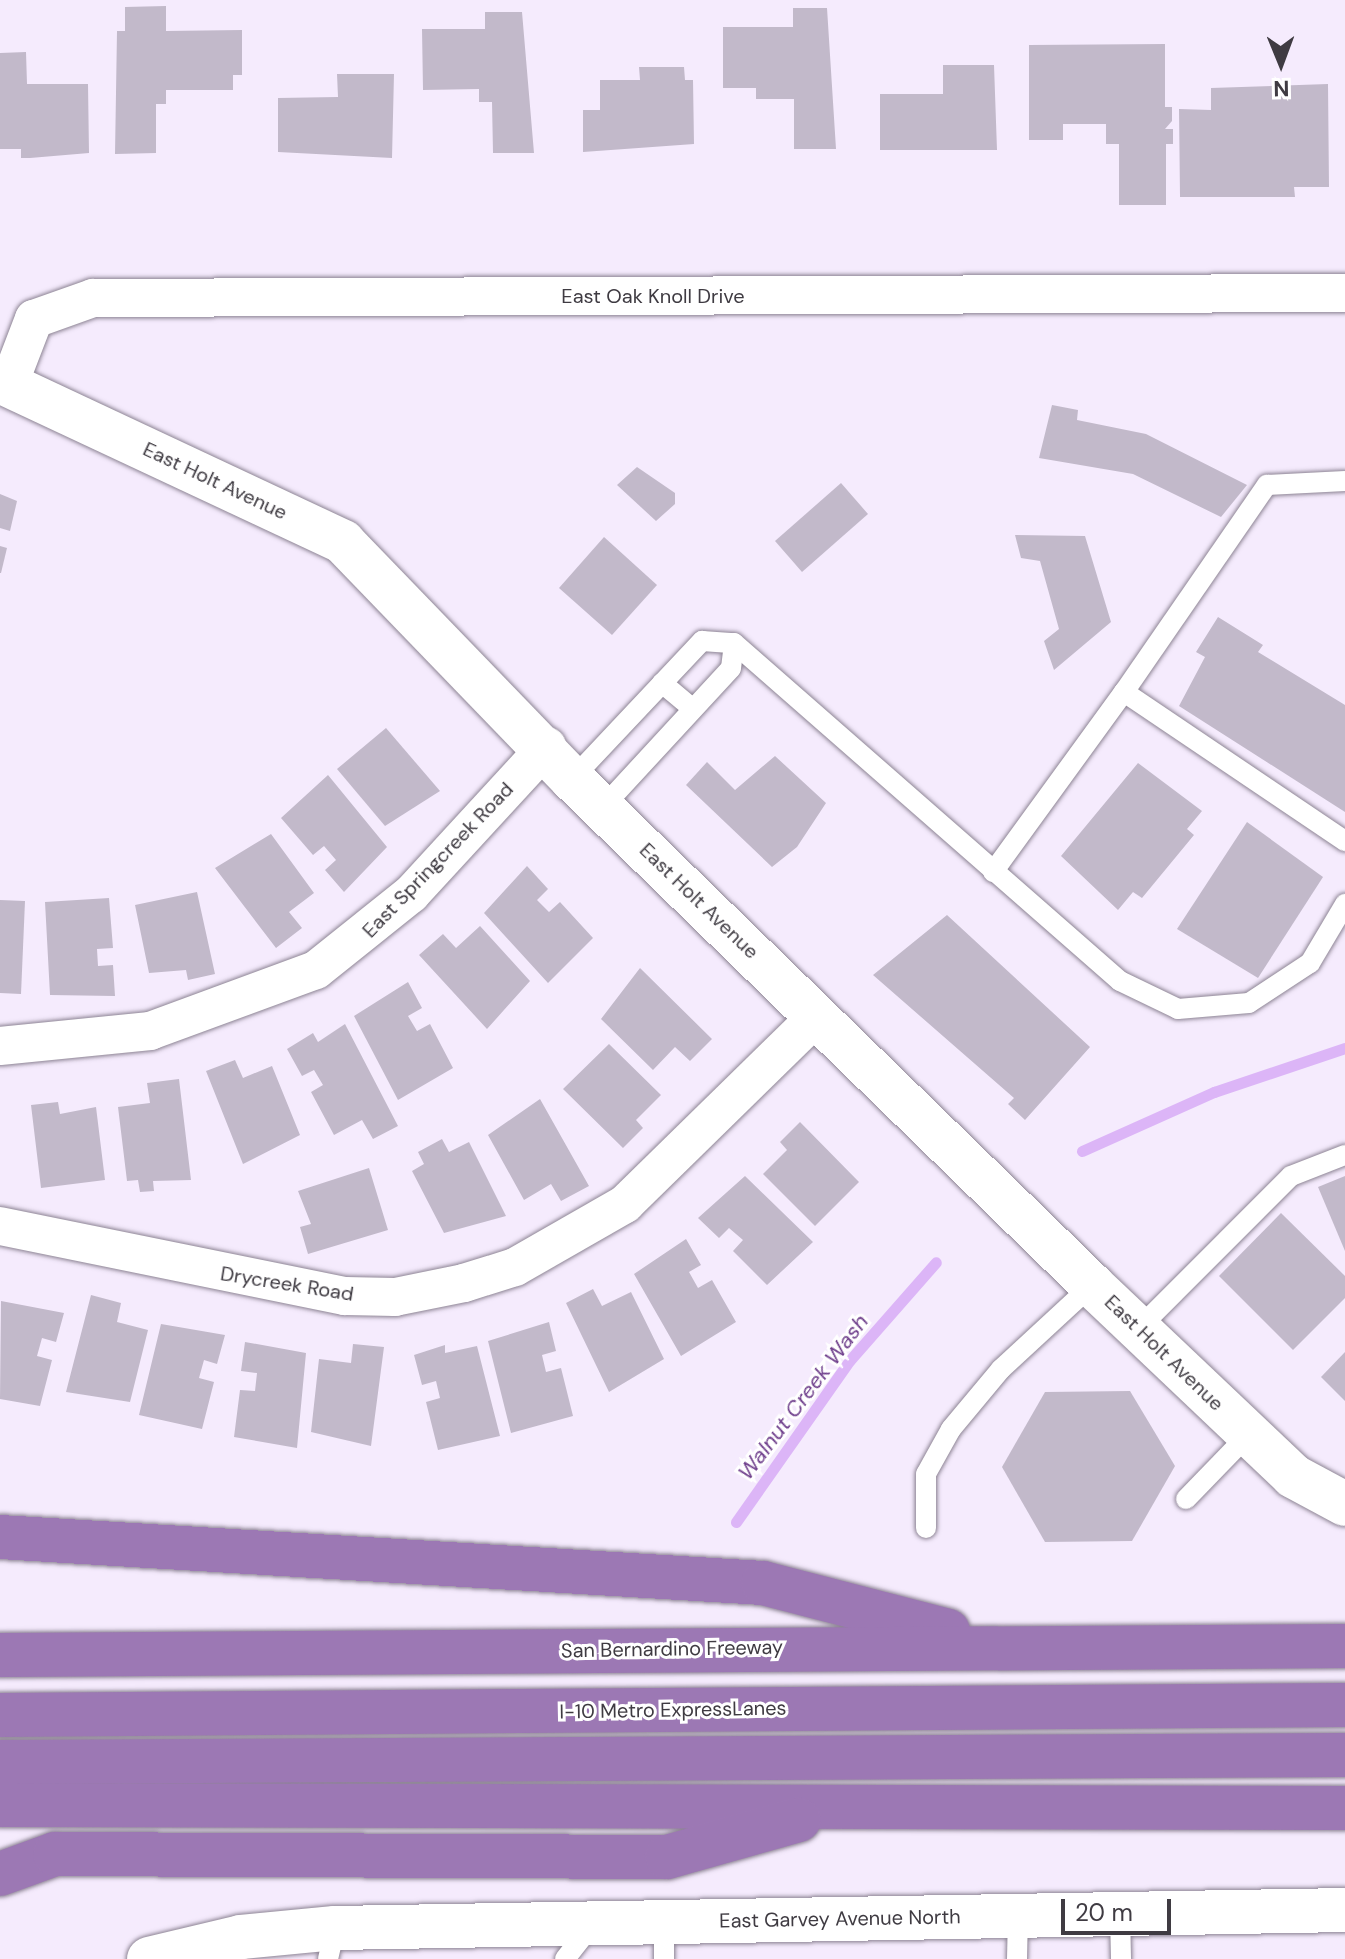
<!DOCTYPE html>
<style>
body{margin:0}
#map{position:relative;width:1345px;height:1959px;overflow:hidden;background:#f5ebfd;font-family:"DM Sans",sans-serif}
div>[style]{position:absolute}
[style*='--x']{left:calc(var(--x)*1px);top:calc(var(--y)*1px);width:calc(var(--w)*1px);rotate:calc(var(--a)*1deg)}
.stream>*{height:11px;margin:-5.5px;padding:0 5.5px;transform-origin:5.5px;border-radius:5.5px;background:#dcb5f7}
.building>*{inset:0;background:#c2b9ca}
.roads{filter:drop-shadow(0 0 2px #8d8494) drop-shadow(0 0 2px #8d8494)}
.service>*{height:20px;margin:-10px;padding:0 10px;transform-origin:10px;border-radius:10px;background:#fff}
.minor>*{height:38px;margin:-19px;padding:0 19px;transform-origin:19px;border-radius:19px;background:#fff}
.tertiary>*{height:44px;margin:-22px;padding:0 22px;transform-origin:22px;border-radius:22px;background:#fff}
.motorway>*{height:44px;margin:-22px;padding:0 22px;transform-origin:22px;border-radius:22px;background:#9c78b4}
span{translate:-50% -50%;white-space:nowrap;text-align:center;line-height:1.15;-webkit-text-stroke:6px #fff;paint-order:stroke}
.street-label{font-size:20px;color:#3f3b42}
.water-label{font-size:22px;color:#6f3f8c;font-style:italic}
.north{position:absolute;left:1241px;top:24px;width:80px;height:80px;-webkit-text-stroke:6px #fff;paint-order:stroke;rotate:179deg;font-size:22px;font-weight:700;line-height:32px;text-align:center;color:#3f3b42}
.north::after{content:'';display:block;margin:auto;width:28px;height:36px;background:#3f3b42;clip-path:polygon(50% 0,100% 100%,50% 72%,0 100%)}
.scale{position:absolute;left:1061px;top:1899px;width:110px;height:36px;box-sizing:border-box;border:4px solid #3f3b42;border-top:0;padding-left:10px;font-size:24px;line-height:28px;white-space:nowrap;color:#3f3b42;-webkit-text-stroke:6px #fff;paint-order:stroke}
</style>
<div id="map">
<div class="stream">
<div style="--x:1082;--y:1151;--w:145;--a:-24.1"></div>
<div style="--x:1214;--y:1092;--w:138;--a:-18.6"></div>
<div style="--x:736;--y:1522;--w:198;--a:-54.9"></div>
<div style="--x:850;--y:1360;--w:130;--a:-48.7"></div>
</div>
<div class="building">
<div style="clip-path:polygon(166px 6px,166px 31px,242px 30px,242px 75px,233px 75px,233px 90px,166px 90px,166px 104px,156px 104px,156px 153px,115px 154px,117px 31px,125px 31px,125px 7px)"></div>
<div style="clip-path:polygon(793px 8px,827px 8px,836px 149px,794px 149px,794px 99px,756px 99px,756px 88px,723px 88px,723px 27px,793px 27px)"></div>
<div style="clip-path:polygon(485px 12px,522px 12px,534px 153px,493px 153px,492px 102px,479px 102px,479px 89px,423px 90px,422px 29px,485px 29px)"></div>
<div style="clip-path:polygon(1165px 44px,1165px 107px,1172px 107px,1172px 121px,1165px 129px,1173px 129px,1173px 144px,1166px 144px,1166px 205px,1119px 205px,1119px 144px,1106px 144px,1106px 124px,1063px 124px,1063px 140px,1029px 140px,1029px 45px)"></div>
<div style="clip-path:polygon(26px 52px,27px 84px,88px 84px,89px 153px,30px 158px,21px 158px,21px 149px,0 149px,0 53px)"></div>
<div style="clip-path:polygon(943px 65px,994px 65px,997px 150px,880px 150px,880px 94px,943px 94px)"></div>
<div style="clip-path:polygon(639px 67px,684px 67px,685px 80px,693px 80px,694px 144px,583px 152px,583px 110px,600px 110px,600px 80px,640px 80px)"></div>
<div style="clip-path:polygon(337px 74px,394px 74px,392px 158px,278px 152px,278px 98px,338px 97px)"></div>
<div style="clip-path:polygon(1328px 84px,1329px 187px,1294px 187px,1295px 197px,1180px 197px,1179px 109px,1211px 110px,1211px 88px)"></div>
<div style="clip-path:polygon(1052px 405px,1078px 410px,1077px 420px,1146px 434px,1247px 485px,1221px 517px,1133px 474px,1039px 458px)"></div>
<div style="clip-path:polygon(637px 467px,675px 493px,675px 504px,656px 521px,617px 485px)"></div>
<div style="clip-path:polygon(841px 483px,868px 514px,802px 572px,775px 541px)"></div>
<div style="clip-path:polygon(0 494px,17px 501px,10px 531px,0 528px)"></div>
<div style="clip-path:polygon(1015px 535px,1085px 536px,1111px 622px,1054px 670px,1044px 641px,1059px 629px,1040px 561px,1021px 558px)"></div>
<div style="clip-path:polygon(604px 537px,657px 585px,612px 635px,559px 588px)"></div>
<div style="clip-path:polygon(0 546px,7px 548px,1px 573px,0 573px)"></div>
<div style="clip-path:polygon(1218px 617px,1263px 645px,1258px 652px,1345px 705px,1345px 812px,1179px 706px,1205px 657px,1196px 652px)"></div>
<div style="clip-path:polygon(386px 728px,440px 791px,385px 826px,337px 769px)"></div>
<div style="clip-path:polygon(775px 756px,826px 803px,797px 847px,772px 867px,686px 785px,707px 762px,735px 790px)"></div>
<div style="clip-path:polygon(1138px 763px,1202px 811px,1187px 829px,1194px 835px,1142px 898px,1133px 892px,1118px 910px,1061px 856px)"></div>
<div style="clip-path:polygon(328px 775px,387px 847px,344px 892px,325px 870px,336px 860px,324px 846px,313px 855px,281px 818px)"></div>
<div style="clip-path:polygon(1247px 822px,1323px 877px,1258px 978px,1177px 929px)"></div>
<div style="clip-path:polygon(271px 834px,314px 893px,289px 912px,302px 928px,276px 948px,215px 868px)"></div>
<div style="clip-path:polygon(527px 866px,548px 889px,537px 900px,549px 912px,560px 902px,593px 938px,548px 983px,484px 913px)"></div>
<div style="clip-path:polygon(197px 892px,215px 974px,188px 980px,186px 970px,149px 973px,135px 905px)"></div>
<div style="clip-path:polygon(109px 898px,113px 948px,97px 949px,98px 966px,113px 965px,115px 996px,50px 995px,45px 902px)"></div>
<div style="clip-path:polygon(0 900px,25px 901px,21px 994px,0 993px)"></div>
<div style="clip-path:polygon(947px 915px,1090px 1047px,1025px 1120px,1008px 1104px,1014px 1098px,873px 975px)"></div>
<div style="clip-path:polygon(480px 926px,530px 981px,487px 1029px,419px 955px,443px 934px,456px 948px)"></div>
<div style="clip-path:polygon(640px 968px,712px 1039px,690px 1061px,675px 1047px,653px 1070px,601px 1019px)"></div>
<div style="clip-path:polygon(408px 982px,422px 1008px,408px 1016px,417px 1031px,430px 1024px,453px 1068px,398px 1100px,354px 1016px)"></div>
<div style="clip-path:polygon(345px 1024px,398px 1126px,373px 1139px,362px 1120px,334px 1135px,311px 1092px,323px 1085px,314px 1070px,302px 1076px,287px 1049px,313px 1033px,318px 1042px)"></div>
<div style="clip-path:polygon(609px 1044px,661px 1095px,636px 1120px,643px 1128px,623px 1148px,563px 1089px)"></div>
<div style="clip-path:polygon(235px 1060px,243px 1078px,272px 1066px,300px 1135px,243px 1164px,206px 1071px)"></div>
<div style="clip-path:polygon(179px 1079px,191px 1180px,153px 1181px,154px 1191px,140px 1192px,138px 1180px,127px 1181px,118px 1107px,150px 1103px,147px 1083px)"></div>
<div style="clip-path:polygon(540px 1099px,589px 1186px,561px 1201px,551px 1184px,524px 1200px,488px 1135px)"></div>
<div style="clip-path:polygon(58px 1102px,60px 1114px,96px 1107px,105px 1180px,41px 1188px,31px 1105px)"></div>
<div style="clip-path:polygon(800px 1122px,859px 1182px,815px 1226px,763px 1174px,787px 1150px,780px 1142px)"></div>
<div style="clip-path:polygon(442px 1139px,449px 1152px,469px 1142px,506px 1216px,444px 1233px,412px 1171px,424px 1164px,418px 1152px)"></div>
<div style="clip-path:polygon(369px 1168px,388px 1230px,308px 1254px,300px 1227px,311px 1224px,298px 1191px)"></div>
<div style="clip-path:polygon(745px 1176px,813px 1242px,767px 1285px,733px 1251px,743px 1240px,729px 1228px,719px 1238px,698px 1218px)"></div>
<div style="clip-path:polygon(1345px 1176px,1345px 1251px,1318px 1187px)"></div>
<div style="clip-path:polygon(1281px 1213px,1345px 1276px,1345px 1298px,1293px 1350px,1219px 1276px)"></div>
<div style="clip-path:polygon(686px 1239px,701px 1265px,689px 1272px,698px 1288px,712px 1280px,736px 1322px,681px 1356px,634px 1274px)"></div>
<div style="clip-path:polygon(593px 1289px,602px 1306px,631px 1292px,664px 1359px,609px 1392px,566px 1303px)"></div>
<div style="clip-path:polygon(91px 1295px,121px 1303px,117px 1322px,148px 1330px,130px 1402px,66px 1392px)"></div>
<div style="clip-path:polygon(1px 1301px,64px 1313px,56px 1342px,42px 1338px,37px 1356px,52px 1360px,40px 1406px,0 1399px)"></div>
<div style="clip-path:polygon(549px 1322px,556px 1351px,542px 1355px,546px 1372px,561px 1368px,573px 1416px,511px 1433px,488px 1341px)"></div>
<div style="clip-path:polygon(161px 1324px,225px 1335px,217px 1364px,204px 1360px,199px 1378px,214px 1382px,202px 1429px,139px 1415px)"></div>
<div style="clip-path:polygon(245px 1342px,306px 1353px,297px 1448px,234px 1437px,240px 1390px,255px 1391px,257px 1373px,241px 1371px)"></div>
<div style="clip-path:polygon(353px 1344px,384px 1347px,371px 1446px,311px 1432px,319px 1359px,351px 1363px)"></div>
<div style="clip-path:polygon(445px 1345px,445px 1353px,477px 1346px,500px 1436px,438px 1450px,426px 1402px,440px 1398px,436px 1381px,422px 1385px,414px 1355px)"></div>
<div style="clip-path:polygon(1345px 1352px,1345px 1401px,1321px 1377px)"></div>
<div style="clip-path:polygon(1130px 1391px,1175px 1466px,1132px 1541px,1045px 1542px,1002px 1467px,1045px 1392px)"></div>
</div>
<div class="roads">
<div class="service">
<div style="--x:662;--y:683;--w:40;--a:40"></div>
<div style="--x:1124;--y:692;--w:252;--a:-55.4"></div>
<div style="--x:1267;--y:485;--w:78;--a:-2.9"></div>
<div style="--x:572;--y:779;--w:190;--a:-46.7"></div>
<div style="--x:702;--y:641;--w:32;--a:4"></div>
<div style="--x:734;--y:643;--w:513;--a:41.21"></div>
<div style="--x:1120;--y:981;--w:64;--a:25.8"></div>
<div style="--x:1178;--y:1009;--w:71;--a:-4.8"></div>
<div style="--x:1249;--y:1003;--w:73;--a:-33.3"></div>
<div style="--x:1310;--y:963;--w:69;--a:-59.3"></div>
<div style="--x:602;--y:808;--w:190;--a:-47.3"></div>
<div style="--x:731;--y:668;--w:25;--a:-83"></div>
<div style="--x:993;--y:872;--w:223;--a:-54"></div>
<div style="--x:1124;--y:692;--w:267;--a:34"></div>
<div style="--x:1138;--y:1329;--w:216;--a:-45"></div>
<div style="--x:1291;--y:1176;--w:58;--a:-21.3"></div>
<div style="--x:1186;--y:1499;--w:91;--a:-45.9"></div>
<div style="--x:926;--y:1528;--w:54;--a:-90"></div>
<div style="--x:926;--y:1474;--w:51;--a:-60.9"></div>
<div style="--x:951;--y:1429;--w:78;--a:-50.2"></div>
<div style="--x:1001;--y:1369;--w:124;--a:-42.7"></div>
<div style="--x:1120;--y:1914;--w:45;--a:88.7"></div>
<div style="--x:664;--y:1922;--w:37;--a:90"></div>
<div style="--x:328;--y:1959;--w:32;--a:-77"></div>
<div style="--x:565;--y:1959;--w:42;--a:-51.8"></div>
<div style="--x:1017;--y:1959;--w:43;--a:-88.7"></div>
</div>
<div class="minor">
<div style="--x:9;--y:384;--w:70;--a:-69"></div>
<div style="--x:34;--y:319;--w:63;--a:-19.6"></div>
<div style="--x:93;--y:298;--w:1252;--a:-0.23"></div>
<div style="--x:0;--y:1046;--w:151;--a:-5.7"></div>
<div style="--x:150;--y:1031;--w:177;--a:-20.2"></div>
<div style="--x:316;--y:970;--w:122;--a:-38.7"></div>
<div style="--x:411;--y:894;--w:201;--a:-47.4"></div>
<div style="--x:0;--y:1226;--w:352;--a:11.5"></div>
<div style="--x:345;--y:1296;--w:50;--a:1.1"></div>
<div style="--x:395;--y:1297;--w:70;--a:-11.5"></div>
<div style="--x:464;--y:1283;--w:53;--a:-17.4"></div>
<div style="--x:515;--y:1267;--w:127;--a:-29.8"></div>
<div style="--x:625;--y:1204;--w:270;--a:-44.4"></div>
</div>
<div class="tertiary">
<div style="--x:0;--y:381;--w:379;--a:25.1"></div>
<div style="--x:343;--y:542;--w:330;--a:46"></div>
<div style="--x:572;--y:779;--w:726;--a:44.22"></div>
<div style="--x:1092;--y:1285;--w:277;--a:43.5"></div>
<div style="--x:1293;--y:1476;--w:59;--a:28.3"></div>
<div style="--x:149;--y:1959;--w:95;--a:-13.4"></div>
<div style="--x:241;--y:1937;--w:94;--a:-5.5"></div>
<div style="--x:335;--y:1928;--w:1010;--a:-1.02"></div>
</div>
<div class="motorway">
<div style="--x:0;--y:1537;--w:764;--a:3.45"></div>
<div style="--x:763;--y:1583;--w:191;--a:14.5"></div>
<div style="--x:0;--y:1655;--w:1345;--a:-0.38"></div>
<div style="--x:0;--y:1715;--w:1345;--a:-0.43"></div>
<div style="--x:0;--y:1762;--w:1345;--a:-0.3"></div>
<div style="--x:0;--y:1805;--w:1345;--a:0.13"></div>
<div style="--x:0;--y:1874;--w:59;--a:-20"></div>
<div style="--x:55;--y:1854;--w:612;--a:0.28"></div>
<div style="--x:667;--y:1857;--w:137;--a:-15.7"></div>
</div>
</div>
<div class="street-label">
<span style="left:653px;top:296px">East Oak Knoll Drive</span>
<span style="left:215px;top:481px;rotate:25deg">East Holt Avenue</span>
<span style="left:438px;top:860px;rotate:-46deg">East Springcreek Road</span>
<span style="left:699px;top:901px;rotate:44deg">East Holt Avenue</span>
<span style="left:287px;top:1284px;rotate:9deg">Drycreek Road</span>
<span style="left:1164px;top:1353px;rotate:44deg">East Holt Avenue</span>
<span style="left:672px;top:1649px;rotate:-1deg">San Bernardino Freeway</span>
<span style="left:673px;top:1710px;rotate:-1deg">I-10 Metro ExpressLanes</span>
<span style="left:840px;top:1919px;rotate:-1deg">East Garvey Avenue North</span>
</div>
<div class="water-label">
<span style="left:803px;top:1397px;rotate:-53deg">Walnut Creek Wash</span>
</div>
<div class="north">N</div>
<div class="scale">20 m</div>
</div>
